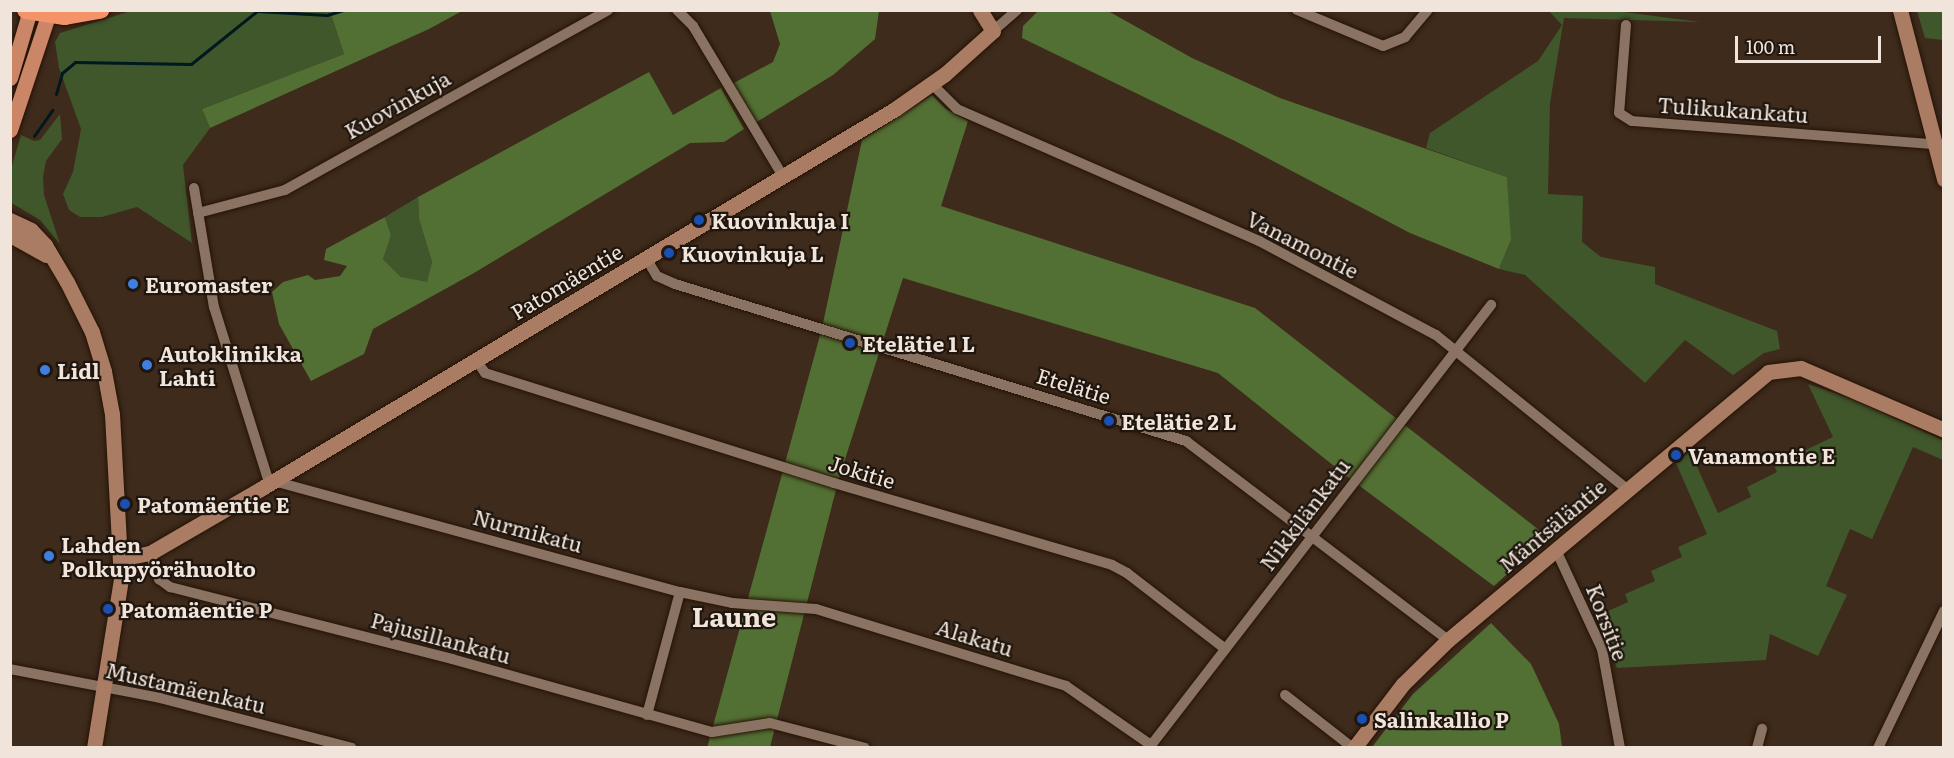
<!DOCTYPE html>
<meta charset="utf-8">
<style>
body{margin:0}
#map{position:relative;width:1954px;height:758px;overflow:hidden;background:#3e2b1c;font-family:Literata,serif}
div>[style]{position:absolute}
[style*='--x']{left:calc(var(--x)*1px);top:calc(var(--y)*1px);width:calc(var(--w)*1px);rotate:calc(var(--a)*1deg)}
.green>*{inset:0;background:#40562b}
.forest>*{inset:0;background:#537034}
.stream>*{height:3px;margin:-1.5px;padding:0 1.5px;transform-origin:1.5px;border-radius:1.5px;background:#00181f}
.roads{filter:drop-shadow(0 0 2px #251305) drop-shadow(0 0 2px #251305)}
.street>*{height:10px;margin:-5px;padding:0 5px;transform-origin:5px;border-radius:5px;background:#8a7362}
.secondary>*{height:15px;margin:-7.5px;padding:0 7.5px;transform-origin:7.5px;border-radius:7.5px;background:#aa7c64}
.primary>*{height:15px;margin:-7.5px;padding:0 7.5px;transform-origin:7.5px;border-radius:7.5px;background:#ca8667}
.highway>*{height:18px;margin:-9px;padding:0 9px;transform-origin:9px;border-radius:9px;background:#f4926a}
.dots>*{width:16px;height:16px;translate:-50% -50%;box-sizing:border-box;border:3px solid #1e160f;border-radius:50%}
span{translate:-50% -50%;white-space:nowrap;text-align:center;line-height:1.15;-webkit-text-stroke:4.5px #1e160f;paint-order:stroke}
.street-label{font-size:21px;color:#f1e4da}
.poi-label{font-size:21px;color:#f1e4da;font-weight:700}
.left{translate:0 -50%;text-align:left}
.district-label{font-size:27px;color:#f1e4da;font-weight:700}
.frame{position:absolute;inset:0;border:12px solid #f1e4da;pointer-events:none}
.scale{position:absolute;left:1735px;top:36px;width:146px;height:27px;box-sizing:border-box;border:3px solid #f1e4da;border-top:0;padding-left:8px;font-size:18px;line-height:21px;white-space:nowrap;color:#f1e4da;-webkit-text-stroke:4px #1e160f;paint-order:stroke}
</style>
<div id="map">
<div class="green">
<div style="clip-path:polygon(330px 10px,344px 54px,202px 109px,210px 128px,183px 165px,192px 243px,137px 207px,102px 217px,80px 217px,69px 210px,63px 194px,73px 172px,81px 129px,59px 68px,55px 42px,60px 33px,131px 11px)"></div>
<div style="clip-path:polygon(1549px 11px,1624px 12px,1700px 22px,1564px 18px,1550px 103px,1548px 194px,1583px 196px,1582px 242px,1601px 257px,1655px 267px,1655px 284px,1777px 331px,1780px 349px,1764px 353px,1733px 375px,1685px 340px,1645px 383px,1525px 275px,1499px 269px,1510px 243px,1507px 177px,1426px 148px,1430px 133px,1538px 61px,1562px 25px)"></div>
<div style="clip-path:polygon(1917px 11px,1943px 11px,1943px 40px,1925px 38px)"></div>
<div style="clip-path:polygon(60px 114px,62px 139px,46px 161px,43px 177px,44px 195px,60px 244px,40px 220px,10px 202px,11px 169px,21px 135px,34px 141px,40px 140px)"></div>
<div style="clip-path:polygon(418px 197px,419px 219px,432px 262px,427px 283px,401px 277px,382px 258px,391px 235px,385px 217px)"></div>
<div style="clip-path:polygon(1808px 384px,1855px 400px,1944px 441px,1943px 460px,1913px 447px,1872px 539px,1850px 529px,1826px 586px,1847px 595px,1818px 656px,1770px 634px,1766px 660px,1617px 668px,1597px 616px,1628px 602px,1625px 594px,1655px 581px,1651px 571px,1682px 557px,1678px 547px,1707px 534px,1676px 463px,1690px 451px,1718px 513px,1751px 497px,1747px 487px,1777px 472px,1774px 465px,1833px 437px)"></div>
</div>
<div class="forest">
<div style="clip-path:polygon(330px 11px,462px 11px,429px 29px,210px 128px,202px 109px,344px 54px)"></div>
<div style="clip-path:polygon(770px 11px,879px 11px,875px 39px,833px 75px,755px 123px,732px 84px,773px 62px,780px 44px)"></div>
<div style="clip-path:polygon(1038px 11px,1108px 11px,1192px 58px,1280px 98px,1507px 177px,1511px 240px,1499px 269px,1410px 233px,1235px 141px,1022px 38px,1023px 26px)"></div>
<div style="clip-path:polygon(649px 72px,673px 115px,721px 88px,744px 129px,724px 142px,690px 143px,474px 273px,373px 329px,364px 354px,311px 381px,279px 324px,272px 292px,283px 282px,308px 275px,315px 280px,340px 276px,347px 266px,324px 260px,326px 249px,385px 217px,391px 235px,383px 259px,401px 277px,427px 282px,432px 262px,419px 219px,418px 197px)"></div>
<div style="clip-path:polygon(932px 95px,946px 109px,968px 121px,941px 206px,1255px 308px,1548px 537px,1494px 586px,1349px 478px,1218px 373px,903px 278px,839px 478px,770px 747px,707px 748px,822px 328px,862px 140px)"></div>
<div style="clip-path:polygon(1491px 623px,1531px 664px,1559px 724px,1562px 747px,1372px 747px,1413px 694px)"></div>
</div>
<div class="stream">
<div style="--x:56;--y:94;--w:22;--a:-74"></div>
<div style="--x:62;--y:73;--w:17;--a:-40"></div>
<div style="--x:75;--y:62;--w:116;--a:1"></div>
<div style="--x:191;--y:64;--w:85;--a:-38.8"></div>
<div style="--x:257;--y:11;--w:70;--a:3.3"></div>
<div style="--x:327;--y:15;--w:17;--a:-17"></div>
<div style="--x:34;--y:136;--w:32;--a:-55"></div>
</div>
<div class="roads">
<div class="street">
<div style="--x:677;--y:10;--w:23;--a:45"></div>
<div style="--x:693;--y:26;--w:174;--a:59.1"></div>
<div style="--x:1297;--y:10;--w:93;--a:22.7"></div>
<div style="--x:1383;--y:46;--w:24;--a:-22"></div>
<div style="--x:1405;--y:37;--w:35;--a:-50"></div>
<div style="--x:1626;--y:25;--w:88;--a:94.5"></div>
<div style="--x:1619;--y:113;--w:15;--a:32"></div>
<div style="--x:1632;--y:121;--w:303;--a:4.4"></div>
<div style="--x:993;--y:31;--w:32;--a:-41"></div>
<div style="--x:932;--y:84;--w:35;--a:45"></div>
<div style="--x:957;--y:109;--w:330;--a:23.6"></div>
<div style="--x:1259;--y:241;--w:200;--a:28"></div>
<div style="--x:1436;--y:335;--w:245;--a:38.9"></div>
<div style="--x:194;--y:188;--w:121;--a:80.5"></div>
<div style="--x:214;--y:307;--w:184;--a:72.6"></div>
<div style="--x:198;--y:213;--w:90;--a:-14.8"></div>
<div style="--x:285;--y:190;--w:370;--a:-29.1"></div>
<div style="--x:646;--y:258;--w:21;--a:59"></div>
<div style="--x:657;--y:276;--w:20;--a:24"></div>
<div style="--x:675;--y:284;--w:535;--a:17.08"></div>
<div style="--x:1186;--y:441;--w:329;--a:37.2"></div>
<div style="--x:476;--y:360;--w:16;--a:55"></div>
<div style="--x:485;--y:373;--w:366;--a:17.5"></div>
<div style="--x:834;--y:483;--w:290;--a:16.4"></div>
<div style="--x:1112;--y:565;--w:17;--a:28"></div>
<div style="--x:1127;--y:573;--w:123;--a:37.7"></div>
<div style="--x:279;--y:478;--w:5;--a:68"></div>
<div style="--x:281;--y:483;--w:414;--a:15.3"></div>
<div style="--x:680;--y:592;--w:53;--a:11.9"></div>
<div style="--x:732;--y:603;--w:84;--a:4.1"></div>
<div style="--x:816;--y:609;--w:262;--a:17.1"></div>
<div style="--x:1066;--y:686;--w:103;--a:34.8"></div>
<div style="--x:1556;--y:550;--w:109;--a:65.1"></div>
<div style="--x:1602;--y:649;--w:101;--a:79.7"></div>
<div style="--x:150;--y:553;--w:28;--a:71"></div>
<div style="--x:159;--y:579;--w:14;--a:36"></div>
<div style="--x:170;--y:587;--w:291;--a:14.3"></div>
<div style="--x:452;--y:659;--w:270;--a:15.7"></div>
<div style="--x:712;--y:732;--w:59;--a:-8.8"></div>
<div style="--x:770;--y:723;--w:98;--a:14.7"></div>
<div style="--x:10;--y:669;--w:153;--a:10.9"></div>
<div style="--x:160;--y:698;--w:198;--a:14.6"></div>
<div style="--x:1285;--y:695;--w:86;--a:37.9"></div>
<div style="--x:647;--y:715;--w:127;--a:-75"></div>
<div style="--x:1149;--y:748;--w:560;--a:-52.33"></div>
<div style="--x:1757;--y:748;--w:20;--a:-75"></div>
<div style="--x:1878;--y:748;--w:152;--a:-64.3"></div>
</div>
<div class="secondary">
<div style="--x:1900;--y:10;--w:175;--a:75.4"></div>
<div style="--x:10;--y:220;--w:23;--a:25"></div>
<div style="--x:31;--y:230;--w:21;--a:47"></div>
<div style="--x:45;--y:245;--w:43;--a:59.3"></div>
<div style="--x:67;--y:282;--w:56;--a:63.4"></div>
<div style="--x:92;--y:332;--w:41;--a:72.9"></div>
<div style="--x:104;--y:371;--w:44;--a:79.5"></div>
<div style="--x:112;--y:414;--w:165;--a:86.9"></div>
<div style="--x:121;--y:579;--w:171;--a:99.1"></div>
<div style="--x:10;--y:235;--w:41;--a:29.1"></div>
<div style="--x:121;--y:559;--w:30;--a:-12"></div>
<div style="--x:150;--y:553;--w:129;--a:-30.1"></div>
<div style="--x:262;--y:488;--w:738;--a:-30.91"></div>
<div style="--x:895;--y:109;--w:61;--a:-35"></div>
<div style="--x:945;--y:74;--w:64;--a:-41.9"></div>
<div style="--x:993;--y:31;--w:25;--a:-122"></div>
<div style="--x:1354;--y:748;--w:81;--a:-52.6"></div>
<div style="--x:1403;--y:684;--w:63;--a:-44.4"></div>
<div style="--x:1448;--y:640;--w:417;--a:-39.9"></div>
<div style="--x:1768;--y:372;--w:33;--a:-7"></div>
<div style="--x:1801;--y:368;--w:156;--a:23.4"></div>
</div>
<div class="primary">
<div style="--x:10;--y:78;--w:71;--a:-73.6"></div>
<div style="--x:10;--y:130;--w:126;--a:-71.6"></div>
</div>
<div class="highway">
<div style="--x:26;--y:10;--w:39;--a:9"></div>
<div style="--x:65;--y:16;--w:36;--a:-10"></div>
</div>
</div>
<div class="dots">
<div style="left:699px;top:220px;background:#1a4fb4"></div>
<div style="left:669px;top:253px;background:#1a4fb4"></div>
<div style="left:133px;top:284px;background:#3f7fe0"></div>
<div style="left:850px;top:343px;background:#1a4fb4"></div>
<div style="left:147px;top:365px;background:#3f7fe0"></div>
<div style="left:45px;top:370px;background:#3f7fe0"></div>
<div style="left:1109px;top:421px;background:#1a4fb4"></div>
<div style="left:1676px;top:455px;background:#1a4fb4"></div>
<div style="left:125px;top:504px;background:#1a4fb4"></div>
<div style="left:49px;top:556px;background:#3f7fe0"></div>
<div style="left:108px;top:609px;background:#1a4fb4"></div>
<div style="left:1362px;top:719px;background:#1a4fb4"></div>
</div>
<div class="street-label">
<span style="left:397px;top:104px;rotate:-29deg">Kuovinkuja</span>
<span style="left:1733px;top:109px;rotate:4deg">Tulikukankatu</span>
<span style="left:1303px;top:244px;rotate:27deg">Vanamontie</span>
<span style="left:566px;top:281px;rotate:-31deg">Patomäentie</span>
<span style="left:1074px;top:385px;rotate:17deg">Etelätie</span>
<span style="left:862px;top:471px;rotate:17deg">Jokitie</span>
<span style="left:1304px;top:514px;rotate:-53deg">Nikkilänkatu</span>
<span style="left:1552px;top:525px;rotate:-40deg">Mäntsäläntie</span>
<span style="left:528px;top:530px;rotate:15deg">Nurmikatu</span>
<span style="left:1608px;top:622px;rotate:69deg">Korsitie</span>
<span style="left:441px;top:637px;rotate:15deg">Pajusillankatu</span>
<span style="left:975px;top:637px;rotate:17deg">Alakatu</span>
<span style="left:186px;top:687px;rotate:13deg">Mustamäenkatu</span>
</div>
<div class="poi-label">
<span class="left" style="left:711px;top:220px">Kuovinkuja I</span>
<span class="left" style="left:681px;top:253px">Kuovinkuja L</span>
<span class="left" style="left:145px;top:284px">Euromaster</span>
<span class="left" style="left:862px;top:343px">Etelätie 1 L</span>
<span class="left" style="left:159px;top:365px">Autoklinikka<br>Lahti</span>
<span class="left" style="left:57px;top:370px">Lidl</span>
<span class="left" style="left:1121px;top:421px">Etelätie 2 L</span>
<span class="left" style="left:1688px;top:455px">Vanamontie E</span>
<span class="left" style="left:137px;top:504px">Patomäentie E</span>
<span class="left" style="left:61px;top:556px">Lahden<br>Polkupyörähuolto</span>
<span class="left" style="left:120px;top:609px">Patomäentie P</span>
<span class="left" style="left:1374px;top:719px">Salinkallio P</span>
</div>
<div class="district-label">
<span style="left:734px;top:616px">Laune</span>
</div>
<div class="frame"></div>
<div class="scale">100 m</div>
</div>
